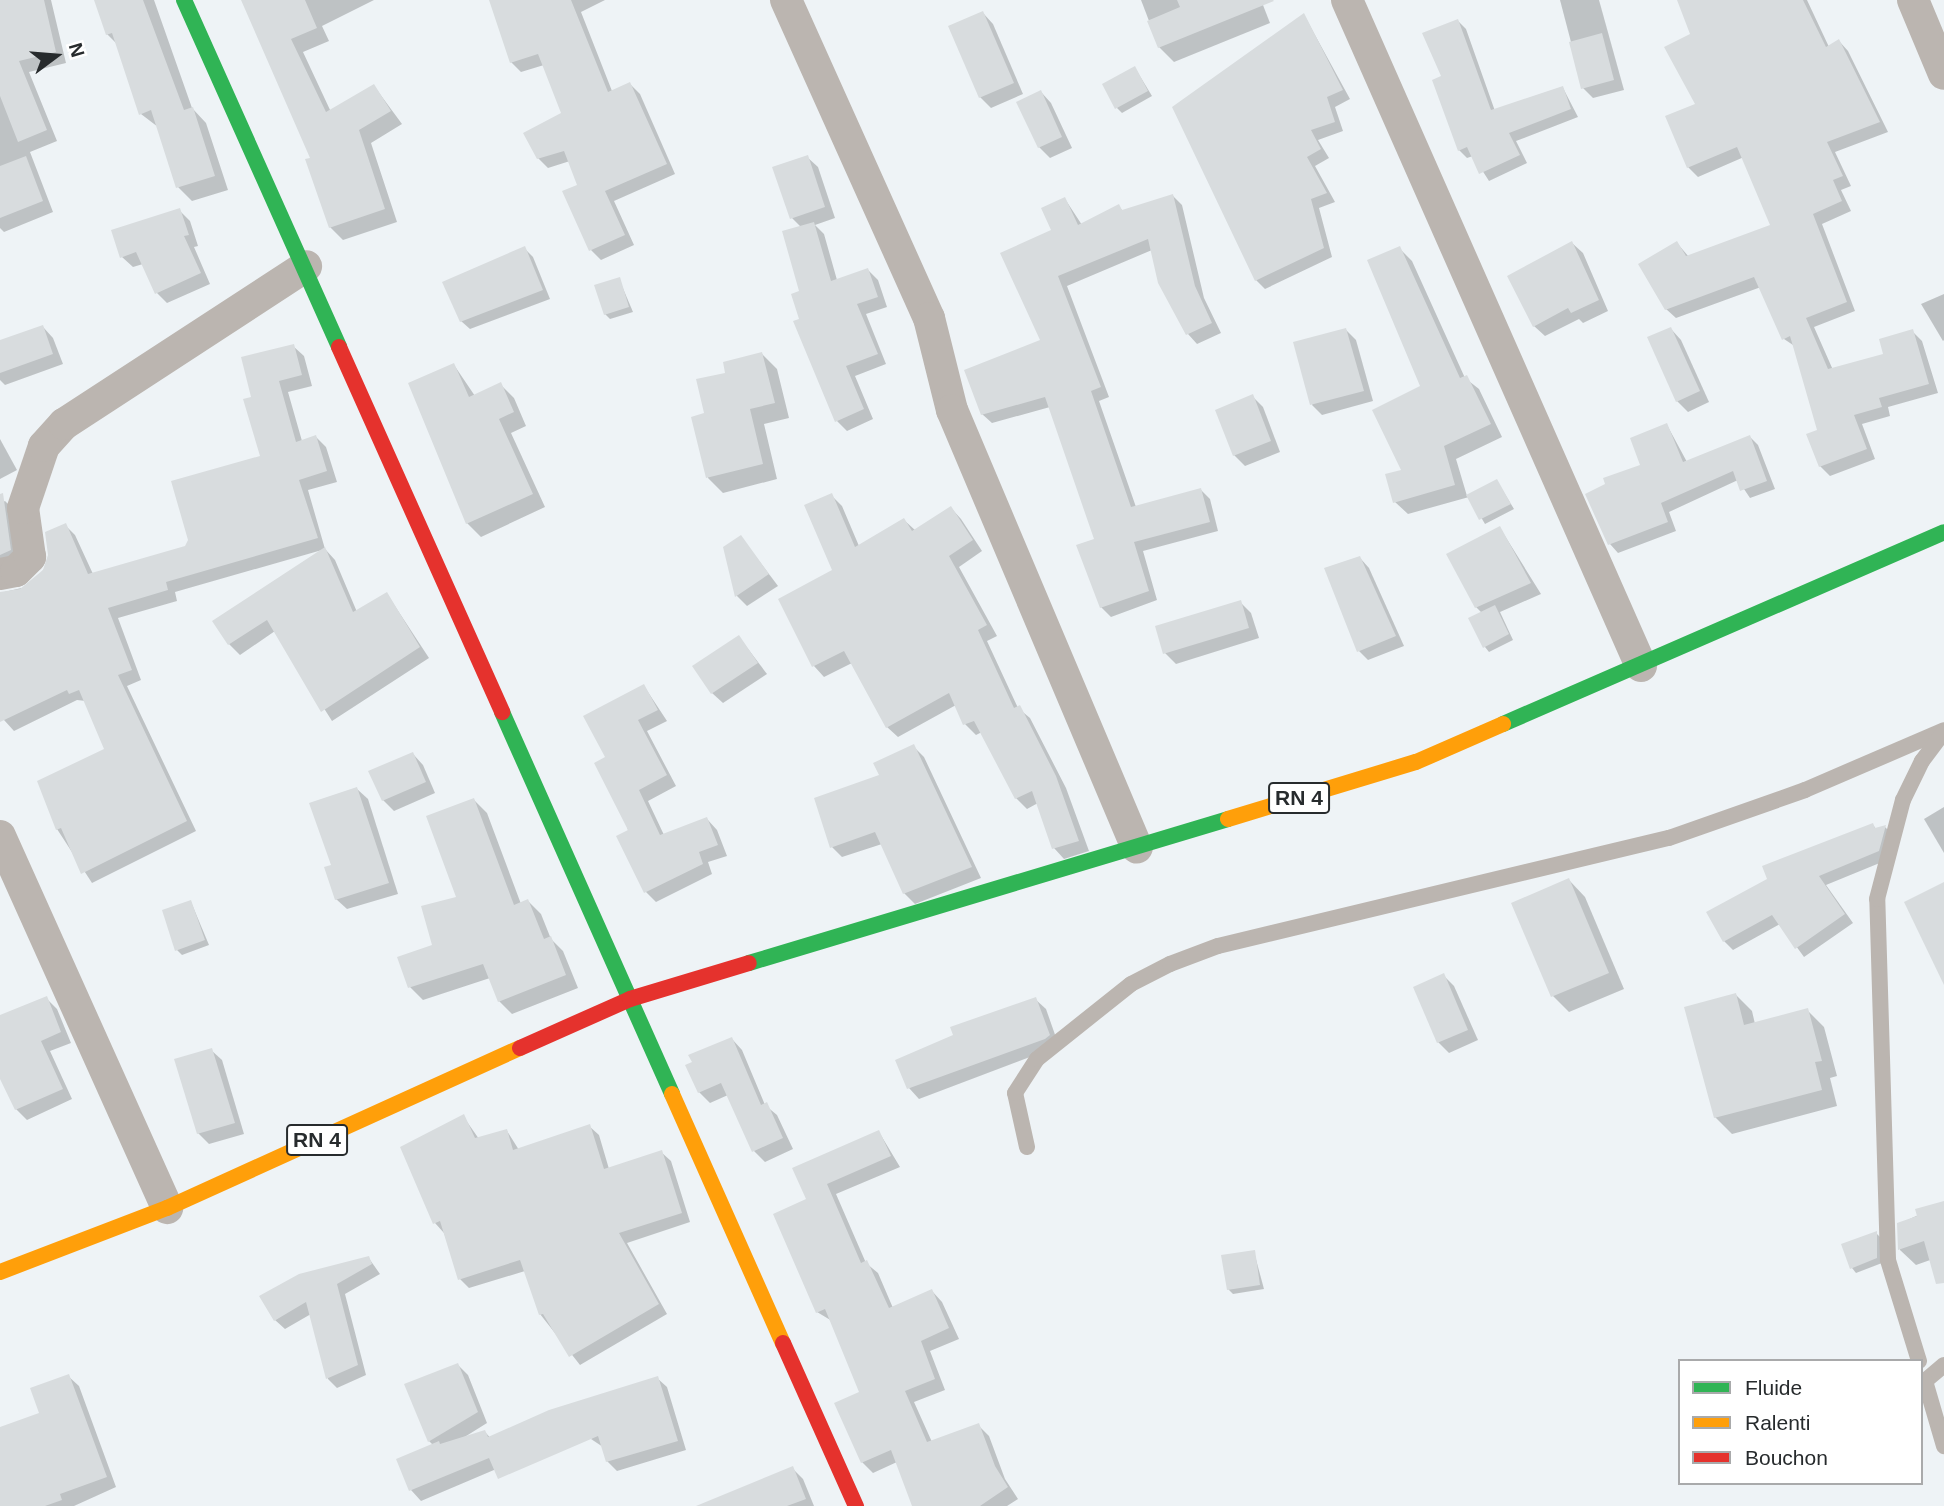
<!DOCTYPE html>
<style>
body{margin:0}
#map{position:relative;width:1944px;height:1506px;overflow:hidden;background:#eef3f6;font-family:Helvetica,sans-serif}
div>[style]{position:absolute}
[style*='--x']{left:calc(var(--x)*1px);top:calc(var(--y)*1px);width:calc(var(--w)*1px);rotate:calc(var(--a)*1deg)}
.shadow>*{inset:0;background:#0003}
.building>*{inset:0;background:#d8dcde}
.lane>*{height:16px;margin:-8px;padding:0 8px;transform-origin:8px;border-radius:8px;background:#bbb5b0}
.street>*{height:32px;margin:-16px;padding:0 16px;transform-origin:16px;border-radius:16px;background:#bbb5b0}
.fast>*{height:16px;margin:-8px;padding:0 8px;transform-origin:8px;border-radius:8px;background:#30b455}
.slow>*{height:16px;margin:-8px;padding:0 8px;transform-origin:8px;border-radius:8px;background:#ff9f0a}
.jam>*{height:16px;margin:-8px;padding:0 8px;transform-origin:8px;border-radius:8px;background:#e5322d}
span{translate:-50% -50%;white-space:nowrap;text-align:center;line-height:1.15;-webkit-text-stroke:5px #fff;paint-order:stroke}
.shield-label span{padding:2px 5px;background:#fff;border:2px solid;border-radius:5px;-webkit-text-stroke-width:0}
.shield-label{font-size:21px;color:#272b2d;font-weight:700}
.legend{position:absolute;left:1678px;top:1359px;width:245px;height:126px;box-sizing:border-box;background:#fff;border:2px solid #a9aaab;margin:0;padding:9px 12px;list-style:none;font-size:21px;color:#272b2d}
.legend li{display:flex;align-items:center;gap:14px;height:35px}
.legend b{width:35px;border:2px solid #a9aaab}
.north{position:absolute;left:21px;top:21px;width:70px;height:70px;-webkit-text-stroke:5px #fff;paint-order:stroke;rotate:74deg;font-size:19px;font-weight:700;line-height:28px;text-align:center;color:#272b2d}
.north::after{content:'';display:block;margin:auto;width:24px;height:32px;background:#272b2d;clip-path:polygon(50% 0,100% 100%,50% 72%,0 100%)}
</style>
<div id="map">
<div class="shadow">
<div style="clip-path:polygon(0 0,51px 0,66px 63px,29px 72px,57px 141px,30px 152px,53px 212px,4px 232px,0 228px)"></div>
<div style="clip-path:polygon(95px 0,154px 0,192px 108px,206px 123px,228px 190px,192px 201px,178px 187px,158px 127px,141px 114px,117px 44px,107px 34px)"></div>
<div style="clip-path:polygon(243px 0,374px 0,322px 26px,329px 41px,303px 52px,331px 112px,374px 86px,402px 124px,371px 143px,397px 222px,343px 240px,330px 227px,312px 159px)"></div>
<div style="clip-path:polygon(491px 0,605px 0,581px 12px,612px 91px,630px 84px,640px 94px,675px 174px,614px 201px,634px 245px,601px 260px,591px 250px,565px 192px,579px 186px,570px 161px,548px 168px,538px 158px,563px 114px,544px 65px,521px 72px,511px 62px)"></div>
<div style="clip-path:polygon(1141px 0,1261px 0,1270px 23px,1174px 62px,1159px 47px)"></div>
<div style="clip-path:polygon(1560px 0,1599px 0,1624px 90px,1593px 98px,1583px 88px)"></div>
<div style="clip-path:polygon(1694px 0,1807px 0,1829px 47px,1839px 41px,1848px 51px,1888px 132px,1835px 152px,1851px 186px,1841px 190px,1851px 211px,1822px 224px,1855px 311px,1814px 327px,1833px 370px,1886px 355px,1912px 331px,1922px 341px,1938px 393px,1888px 407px,1890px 416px,1862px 424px,1875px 459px,1830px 476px,1820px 466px,1819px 431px,1796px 347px,1784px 339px,1761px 287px,1676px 318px,1666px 309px,1677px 243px,1689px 257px,1773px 226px,1744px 157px,1698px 177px,1688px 167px,1697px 105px)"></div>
<div style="clip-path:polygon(983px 13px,993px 24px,1023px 94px,991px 108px,980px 97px)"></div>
<div style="clip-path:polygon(1304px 15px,1350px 99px,1335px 107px,1343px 131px,1318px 140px,1329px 158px,1315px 166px,1335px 202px,1319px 208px,1332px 257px,1265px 289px,1256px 280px)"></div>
<div style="clip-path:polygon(1458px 21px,1466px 29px,1495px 111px,1563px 88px,1578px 117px,1516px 141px,1527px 163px,1489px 181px,1473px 156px,1467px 158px,1459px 150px)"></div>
<div style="clip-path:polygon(1135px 68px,1152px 96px,1122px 113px,1117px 108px)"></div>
<div style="clip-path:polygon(1041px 92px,1051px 103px,1072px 148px,1050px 158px,1039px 147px)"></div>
<div style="clip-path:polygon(807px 157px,818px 167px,835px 218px,815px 225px,824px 234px,837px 280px,868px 270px,878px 280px,887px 307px,866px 314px,886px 364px,855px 376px,873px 419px,847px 431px,837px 421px,801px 320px,801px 227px,792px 218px,775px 168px)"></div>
<div style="clip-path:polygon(1173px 196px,1182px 205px,1204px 298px,1221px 333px,1197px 344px,1188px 334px,1160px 283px,1152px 250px,1067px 286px,1109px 397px,1099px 401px,1136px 507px,1201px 490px,1210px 499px,1218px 531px,1143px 551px,1157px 600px,1111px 617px,1101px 607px,1096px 540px,1050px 407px,992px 423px,982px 414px,1042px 341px,1053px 231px,1065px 199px,1082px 225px,1119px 207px,1123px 211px)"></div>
<div style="clip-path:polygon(179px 210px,190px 221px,198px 246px,194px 247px,210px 284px,167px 303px,157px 293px,143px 264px,133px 267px,122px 257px)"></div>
<div style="clip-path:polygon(1572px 243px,1583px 253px,1608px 311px,1583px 323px,1579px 319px,1545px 336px,1534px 326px)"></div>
<div style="clip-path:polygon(524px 248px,533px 257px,550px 299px,470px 329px,461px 321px)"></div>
<div style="clip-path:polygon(1399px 248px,1412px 261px,1465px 378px,1479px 389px,1502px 437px,1456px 459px,1467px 496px,1497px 481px,1514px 509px,1485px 524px,1469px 497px,1408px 514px,1395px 502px,1422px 387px)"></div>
<div style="clip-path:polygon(619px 279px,633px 312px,610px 319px,605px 314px)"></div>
<div style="clip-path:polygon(1944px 294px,1944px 340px,1943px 341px,1921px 304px)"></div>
<div style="clip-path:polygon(43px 327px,53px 338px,63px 364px,5px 385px,0 380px,0 342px)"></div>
<div style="clip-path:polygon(1671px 329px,1681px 340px,1709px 402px,1688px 412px,1677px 401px)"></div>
<div style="clip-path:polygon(1346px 330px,1356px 340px,1373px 401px,1322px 415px,1312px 405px)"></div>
<div style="clip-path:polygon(293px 346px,304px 356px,312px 386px,288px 392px,302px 441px,316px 437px,326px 447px,337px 482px,308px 490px,325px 549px,335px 560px,357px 612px,387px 594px,429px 658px,332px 721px,275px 631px,240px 655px,229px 644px,215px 622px,322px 550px,175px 592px,177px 601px,118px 618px,141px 680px,127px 686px,196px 831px,92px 883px,57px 829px,107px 750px,86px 701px,77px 700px,14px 731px,4px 720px,0 713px,0 593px,30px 586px,49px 563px,65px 525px,75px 535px,93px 574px,186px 548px,262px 457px,253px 399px)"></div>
<div style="clip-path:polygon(762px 354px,777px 369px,789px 418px,764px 424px,777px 479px,723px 493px,708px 478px,706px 415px,727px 374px)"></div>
<div style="clip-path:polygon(454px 365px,475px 396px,500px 384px,514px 398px,526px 426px,511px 433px,545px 507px,481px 537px,467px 523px)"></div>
<div style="clip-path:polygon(1252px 396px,1263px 407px,1280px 452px,1245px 466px,1234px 455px)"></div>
<div style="clip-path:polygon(1667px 425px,1687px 462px,1750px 437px,1758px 445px,1775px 489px,1750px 498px,1738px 480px,1669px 512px,1676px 531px,1618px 553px,1610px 544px,1642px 466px)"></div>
<div style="clip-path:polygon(0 439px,17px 470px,0 479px)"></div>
<div style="clip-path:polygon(831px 495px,842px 506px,859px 546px,904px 520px,916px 531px,951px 508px,961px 519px,982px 551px,959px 567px,997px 636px,987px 641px,1018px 708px,1030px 718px,1066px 788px,1089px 851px,1064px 859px,1054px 848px,1038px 803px,1027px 809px,1016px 798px,982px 732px,976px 735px,965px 724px,956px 705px,898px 737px,887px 727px,852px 663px,824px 677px,814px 666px,780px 600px,834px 571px)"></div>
<div style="clip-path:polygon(5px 501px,15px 511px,20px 561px,0 570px,0 503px)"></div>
<div style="clip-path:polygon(1500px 528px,1541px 594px,1500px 612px,1513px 640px,1489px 652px,1485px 647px,1482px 613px,1476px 607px)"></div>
<div style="clip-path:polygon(741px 537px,778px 586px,747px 606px,737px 596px,725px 548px)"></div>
<div style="clip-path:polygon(1360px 558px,1369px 568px,1404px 646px,1368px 660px,1359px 651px)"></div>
<div style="clip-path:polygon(1240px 602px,1251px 613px,1259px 638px,1176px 664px,1165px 653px)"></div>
<div style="clip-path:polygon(739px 637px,767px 674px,723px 703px,712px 693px)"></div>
<div style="clip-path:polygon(644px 686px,667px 721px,647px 731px,676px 786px,648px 801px,664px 835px,707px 819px,717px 830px,727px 856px,708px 862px,712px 874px,656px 902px,646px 892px,607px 758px)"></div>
<div style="clip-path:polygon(913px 746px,924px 757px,981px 878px,915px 904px,904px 893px,882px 844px,842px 857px,832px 847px,881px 776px)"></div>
<div style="clip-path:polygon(413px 754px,423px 765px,435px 793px,394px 811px,383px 800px)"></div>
<div style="clip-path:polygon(357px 789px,368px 799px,398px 894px,347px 909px,336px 899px,334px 866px)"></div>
<div style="clip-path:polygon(474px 800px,487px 813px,521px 904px,528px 901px,541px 914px,551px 939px,563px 951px,578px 988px,512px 1014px,499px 1001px,490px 978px,423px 1000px,410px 987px,458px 898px)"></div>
<div style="clip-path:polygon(1944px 807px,1944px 853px,1924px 819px)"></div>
<div style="clip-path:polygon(1873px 825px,1877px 830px,1885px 827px,1893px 835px,1887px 860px,1826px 885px,1853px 923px,1804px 957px,1780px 924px,1733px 950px,1724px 941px)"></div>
<div style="clip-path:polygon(1569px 880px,1585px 897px,1624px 989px,1569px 1012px,1553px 996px,1513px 904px)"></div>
<div style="clip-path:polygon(191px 902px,209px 945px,182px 955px,177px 950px)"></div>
<div style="clip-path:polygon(1443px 975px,1454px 986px,1478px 1040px,1449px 1053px,1438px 1042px)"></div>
<div style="clip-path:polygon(1736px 995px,1752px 1011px,1755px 1024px,1807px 1010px,1824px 1027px,1837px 1076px,1830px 1078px,1837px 1106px,1732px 1134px,1715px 1117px)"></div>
<div style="clip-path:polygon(46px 998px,57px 1009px,71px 1043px,50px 1051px,72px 1099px,27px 1120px,16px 1109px,0 1068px,0 1017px)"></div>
<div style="clip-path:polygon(1035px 999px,1046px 1009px,1059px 1046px,919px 1099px,909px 1088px)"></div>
<div style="clip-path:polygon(732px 1039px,742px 1050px,765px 1105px,777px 1115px,793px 1149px,765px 1162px,754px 1151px,728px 1095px,710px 1103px,699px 1092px)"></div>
<div style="clip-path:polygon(211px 1050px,222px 1060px,244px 1134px,209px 1144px,198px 1133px)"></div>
<div style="clip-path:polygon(463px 1116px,479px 1139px,507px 1131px,519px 1150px,589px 1126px,599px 1135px,609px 1169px,661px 1152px,671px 1161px,690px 1222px,627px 1243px,667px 1314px,580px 1365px,540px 1314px,525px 1271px,469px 1288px,460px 1279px,444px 1233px,435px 1223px)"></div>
<div style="clip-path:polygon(879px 1132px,900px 1167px,836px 1194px,866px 1263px,878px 1273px,893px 1308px,932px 1291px,942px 1302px,959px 1339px,930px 1351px,945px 1390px,914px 1402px,932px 1442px,978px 1425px,989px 1436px,1005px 1479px,1018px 1499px,1007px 1506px,914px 1506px,897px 1462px,873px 1473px,862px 1462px,861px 1393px,832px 1321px,817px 1312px,808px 1200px)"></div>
<div style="clip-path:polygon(1944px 1203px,1944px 1270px,1933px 1259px,1916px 1265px,1900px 1250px,1899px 1224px)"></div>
<div style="clip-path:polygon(1876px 1233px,1881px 1238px,1882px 1263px,1856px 1273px,1852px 1268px)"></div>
<div style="clip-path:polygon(1254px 1252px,1264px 1289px,1233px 1294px,1228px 1289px)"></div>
<div style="clip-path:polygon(368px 1257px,380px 1274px,345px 1294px,366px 1375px,337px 1388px,328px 1379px,311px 1314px,285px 1329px,275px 1320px)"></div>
<div style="clip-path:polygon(458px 1365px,468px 1375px,487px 1423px,463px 1438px,485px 1432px,495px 1443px,501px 1467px,421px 1501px,411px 1490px,433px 1445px,429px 1441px)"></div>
<div style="clip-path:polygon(68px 1376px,79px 1386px,116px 1487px,74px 1506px,0 1506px,0 1429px,41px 1414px)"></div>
<div style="clip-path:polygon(657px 1378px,667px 1387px,686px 1450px,617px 1471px,607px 1461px,603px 1447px,591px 1439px)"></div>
<div style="clip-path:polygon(792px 1468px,803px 1479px,814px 1506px,733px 1506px)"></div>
</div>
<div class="building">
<div style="clip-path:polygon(0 0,44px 0,56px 52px,19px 61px,47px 130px,18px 142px,0 96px)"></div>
<div style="clip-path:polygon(94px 0,143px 0,184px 110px,193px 107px,215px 176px,176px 188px,151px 110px,139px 115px,112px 33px,106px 35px)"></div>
<div style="clip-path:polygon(241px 0,305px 0,317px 28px,291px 39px,326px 112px,374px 84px,391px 111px,359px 130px,385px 209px,329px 228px,305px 159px,310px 158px)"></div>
<div style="clip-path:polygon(489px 0,571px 0,608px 92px,630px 82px,667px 164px,605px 191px,625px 235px,589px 251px,562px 191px,577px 185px,564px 151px,537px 159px,523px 133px,561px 113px,538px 54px,510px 63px)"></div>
<div style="clip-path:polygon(1177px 0,1273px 0,1274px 1px,1158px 48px,1147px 21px,1180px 7px)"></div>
<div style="clip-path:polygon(1677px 0,1803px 0,1826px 47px,1839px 39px,1880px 122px,1827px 142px,1843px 176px,1833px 180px,1842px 201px,1813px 214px,1847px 302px,1806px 318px,1828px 369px,1883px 354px,1879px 339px,1913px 329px,1929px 384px,1879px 398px,1882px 407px,1854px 415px,1867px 449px,1819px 467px,1806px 434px,1817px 430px,1790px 336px,1782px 340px,1754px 277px,1665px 310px,1638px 264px,1677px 241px,1686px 256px,1770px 225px,1737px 147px,1687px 168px,1665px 116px,1695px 104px,1664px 47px,1690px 34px)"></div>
<div style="clip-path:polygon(983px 11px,1014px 83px,979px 98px,948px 26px)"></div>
<div style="clip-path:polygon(1304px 13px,1343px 90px,1327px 97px,1335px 122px,1311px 130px,1321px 149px,1307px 157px,1327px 193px,1311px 199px,1324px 248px,1255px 281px,1172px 107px)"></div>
<div style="clip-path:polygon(1458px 19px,1491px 110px,1563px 86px,1571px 109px,1509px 133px,1520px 155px,1479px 174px,1467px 147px,1458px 151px,1432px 80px,1441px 76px,1422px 33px)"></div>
<div style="clip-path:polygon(1602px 33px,1614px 80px,1581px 89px,1569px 42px)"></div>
<div style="clip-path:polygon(1135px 66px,1148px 91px,1115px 109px,1102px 84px)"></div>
<div style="clip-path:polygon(1041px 90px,1062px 137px,1038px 148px,1016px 102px)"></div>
<div style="clip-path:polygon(808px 155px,825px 207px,790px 219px,772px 167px)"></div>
<div style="clip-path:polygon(26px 156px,43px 201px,0 218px,0 166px)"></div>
<div style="clip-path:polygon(1173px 194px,1195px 286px,1212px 323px,1186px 335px,1158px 283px,1148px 239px,1058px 276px,1101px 387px,1091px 391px,1131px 507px,1201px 488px,1210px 522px,1134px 542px,1149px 591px,1100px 608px,1076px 545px,1094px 539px,1045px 397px,981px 415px,964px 370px,1040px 340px,1000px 253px,1051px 230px,1041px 208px,1065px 197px,1078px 225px,1119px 204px,1122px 210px)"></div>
<div style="clip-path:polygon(180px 208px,189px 235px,184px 236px,201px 273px,155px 294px,136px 252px,120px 258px,111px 230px)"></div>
<div style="clip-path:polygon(814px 222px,831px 281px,868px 268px,878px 297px,857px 304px,878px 354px,846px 366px,864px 409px,835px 422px,793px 321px,799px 319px,791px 294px,799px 291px,782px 231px)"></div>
<div style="clip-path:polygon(1572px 241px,1599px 300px,1571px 313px,1568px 308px,1533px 327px,1507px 276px)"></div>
<div style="clip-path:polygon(525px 246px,543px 290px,460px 322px,442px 282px)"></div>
<div style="clip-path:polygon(1400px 246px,1460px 378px,1467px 375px,1491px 424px,1444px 446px,1455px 485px,1393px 503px,1385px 474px,1401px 470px,1372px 410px,1420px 386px,1367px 260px)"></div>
<div style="clip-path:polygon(620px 277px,629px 307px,604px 315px,594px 285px)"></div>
<div style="clip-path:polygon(43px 325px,53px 354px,0 373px,0 340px)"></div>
<div style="clip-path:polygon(1671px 327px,1700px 391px,1676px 402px,1647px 337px)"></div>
<div style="clip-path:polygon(1346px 328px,1364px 391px,1310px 405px,1293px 342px)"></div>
<div style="clip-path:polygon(294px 344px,302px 375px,279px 381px,296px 442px,316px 435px,327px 471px,299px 480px,318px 538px,166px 582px,168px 590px,108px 608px,132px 670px,118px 675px,187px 821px,81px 874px,61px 828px,56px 830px,37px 781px,104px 749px,79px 690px,69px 694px,67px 690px,0 722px,0 592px,20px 589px,43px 570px,48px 555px,45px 532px,66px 523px,88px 574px,185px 546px,188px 540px,171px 481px,260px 456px,243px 399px,251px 397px,241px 357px)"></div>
<div style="clip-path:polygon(762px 352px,775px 403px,750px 409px,763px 464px,706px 478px,691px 417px,704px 413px,696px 379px,725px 373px,723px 362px)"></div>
<div style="clip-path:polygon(454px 363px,469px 397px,501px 382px,514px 412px,499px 419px,533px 494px,466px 524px,408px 383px)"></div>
<div style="clip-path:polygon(1253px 394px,1271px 441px,1233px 456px,1215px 410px)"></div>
<div style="clip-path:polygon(1667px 423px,1683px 462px,1750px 435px,1767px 481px,1740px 491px,1733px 471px,1661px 503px,1668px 522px,1608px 545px,1585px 494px,1605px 484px,1603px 478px,1640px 465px,1630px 438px)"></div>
<div style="clip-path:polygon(1497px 479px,1511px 504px,1479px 520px,1466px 495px)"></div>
<div style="clip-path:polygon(3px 493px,11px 550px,0 555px,0 494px)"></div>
<div style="clip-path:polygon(832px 493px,855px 547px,904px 518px,912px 531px,951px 506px,973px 540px,949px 556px,987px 625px,978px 630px,1014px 708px,1020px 705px,1056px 776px,1079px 841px,1052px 849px,1032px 791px,1015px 799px,974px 721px,963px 725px,949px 693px,886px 728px,844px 651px,812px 667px,778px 599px,832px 570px,804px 505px)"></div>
<div style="clip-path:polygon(1500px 526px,1531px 583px,1475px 608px,1446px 554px)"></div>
<div style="clip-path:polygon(741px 535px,769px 574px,735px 597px,723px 547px)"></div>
<div style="clip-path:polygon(325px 547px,353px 612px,387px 592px,420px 647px,321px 712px,267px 620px,228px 645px,212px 621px)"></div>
<div style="clip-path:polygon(1360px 556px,1396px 636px,1357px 652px,1324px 568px)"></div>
<div style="clip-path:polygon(1241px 600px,1249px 628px,1163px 654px,1155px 626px)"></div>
<div style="clip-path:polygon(1495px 605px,1509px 634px,1483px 648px,1468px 618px)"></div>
<div style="clip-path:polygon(739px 635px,758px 663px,711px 694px,692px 666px)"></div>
<div style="clip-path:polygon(644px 684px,658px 710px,638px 720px,667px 775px,639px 790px,660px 835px,707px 817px,718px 845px,699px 852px,703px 864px,644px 893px,616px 836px,628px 830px,594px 763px,605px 757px,583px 716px)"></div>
<div style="clip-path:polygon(914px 744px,972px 867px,903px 894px,875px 832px,830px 848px,814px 798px,879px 775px,873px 763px)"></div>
<div style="clip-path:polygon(413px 752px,426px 782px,382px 801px,368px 771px)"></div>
<div style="clip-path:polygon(357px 787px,389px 883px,335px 900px,324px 867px,331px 865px,309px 803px)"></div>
<div style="clip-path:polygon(474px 798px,514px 905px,528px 899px,544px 939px,551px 936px,566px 975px,498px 1002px,483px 964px,408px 988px,397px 957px,432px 945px,421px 906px,456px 897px,426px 816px)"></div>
<div style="clip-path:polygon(1873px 823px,1875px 828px,1886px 825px,1879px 851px,1819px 876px,1845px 914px,1795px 949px,1772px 915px,1723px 942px,1706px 912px,1767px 879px,1762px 866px)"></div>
<div style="clip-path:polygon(1569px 878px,1609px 973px,1551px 997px,1511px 903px)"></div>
<div style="clip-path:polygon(1944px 882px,1944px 985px,1904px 902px)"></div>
<div style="clip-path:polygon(191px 900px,205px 940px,175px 951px,162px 910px)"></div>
<div style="clip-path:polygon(1444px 973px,1468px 1030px,1437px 1043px,1413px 987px)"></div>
<div style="clip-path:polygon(1736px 993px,1744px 1025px,1808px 1008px,1822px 1061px,1815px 1062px,1822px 1090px,1714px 1118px,1684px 1007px)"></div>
<div style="clip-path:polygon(47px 996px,61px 1032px,41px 1041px,63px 1089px,15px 1110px,0 1079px,0 1015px)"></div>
<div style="clip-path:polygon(1036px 997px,1050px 1035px,1045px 1039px,907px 1089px,895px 1060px,953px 1035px,950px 1027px)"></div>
<div style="clip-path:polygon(732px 1037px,761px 1105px,767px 1102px,783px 1138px,752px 1152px,721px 1083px,698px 1093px,685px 1065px,692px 1062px,688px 1055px)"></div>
<div style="clip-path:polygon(212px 1048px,235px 1123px,197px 1134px,174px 1059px)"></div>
<div style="clip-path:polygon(464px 1114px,475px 1138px,507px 1129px,513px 1150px,590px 1124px,604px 1169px,662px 1150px,682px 1213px,619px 1233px,659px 1304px,569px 1357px,543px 1314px,539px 1315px,520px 1260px,458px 1280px,440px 1221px,433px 1224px,400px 1147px)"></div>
<div style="clip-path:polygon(879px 1130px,891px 1156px,827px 1184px,861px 1263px,867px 1260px,889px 1308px,932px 1289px,949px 1328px,921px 1341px,935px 1379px,905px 1391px,927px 1442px,979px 1423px,995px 1466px,1008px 1487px,980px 1506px,912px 1506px,891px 1450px,861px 1463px,834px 1403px,859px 1392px,825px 1309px,816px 1313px,773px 1214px,806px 1199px,792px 1168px)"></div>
<div style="clip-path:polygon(1944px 1201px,1944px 1283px,1936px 1284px,1924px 1241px,1898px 1250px,1897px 1223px,1917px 1216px,1915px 1209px)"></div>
<div style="clip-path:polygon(1877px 1231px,1877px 1258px,1850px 1269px,1841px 1244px)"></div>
<div style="clip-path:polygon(1255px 1250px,1260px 1285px,1227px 1290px,1221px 1255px)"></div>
<div style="clip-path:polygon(369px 1256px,372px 1264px,337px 1284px,358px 1365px,326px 1379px,306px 1302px,274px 1321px,259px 1296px,299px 1274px)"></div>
<div style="clip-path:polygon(458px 1363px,478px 1412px,428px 1442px,404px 1384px)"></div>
<div style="clip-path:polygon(69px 1374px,107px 1477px,60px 1494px,62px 1500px,45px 1506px,0 1506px,0 1427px,39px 1413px,30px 1388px)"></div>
<div style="clip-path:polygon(658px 1376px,678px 1441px,606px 1462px,598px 1436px,498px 1479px,489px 1458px,409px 1491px,396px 1459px,439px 1441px,440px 1444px,485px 1430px,488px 1437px,549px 1410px)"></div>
<div style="clip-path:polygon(793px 1466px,806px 1499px,787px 1506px,696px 1506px)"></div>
</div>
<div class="lane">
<div style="--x:1027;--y:1147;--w:55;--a:-102.5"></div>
<div style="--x:1015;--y:1093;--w:40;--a:-57.1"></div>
<div style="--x:1037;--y:1059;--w:120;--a:-38.6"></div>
<div style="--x:1131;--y:984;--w:44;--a:-27.1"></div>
<div style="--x:1170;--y:964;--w:51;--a:-20.6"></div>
<div style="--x:1218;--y:946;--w:464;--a:-13.5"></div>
<div style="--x:1669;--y:838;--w:144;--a:-19.4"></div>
<div style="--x:1805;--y:790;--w:151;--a:-23.3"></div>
<div style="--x:1919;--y:1361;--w:106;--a:-107.1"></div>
<div style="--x:1888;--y:1260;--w:361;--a:-91.7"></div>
<div style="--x:1877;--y:899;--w:102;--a:-75.3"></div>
<div style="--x:1903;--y:800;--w:43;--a:-64"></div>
<div style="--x:1922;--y:761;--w:36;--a:-53"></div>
<div style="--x:1944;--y:1365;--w:25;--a:140"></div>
<div style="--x:1925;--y:1381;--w:68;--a:73.7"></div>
</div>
<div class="street">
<div style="--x:786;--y:0;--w:349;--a:65.8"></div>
<div style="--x:929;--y:318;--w:95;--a:76"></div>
<div style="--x:952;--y:410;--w:475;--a:67.1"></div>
<div style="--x:1347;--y:0;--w:728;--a:66.18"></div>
<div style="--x:1913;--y:0;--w:80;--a:67.3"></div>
<div style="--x:0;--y:574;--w:16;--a:-11"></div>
<div style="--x:16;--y:571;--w:20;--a:-45"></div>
<div style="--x:30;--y:557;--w:49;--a:-98.1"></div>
<div style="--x:23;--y:508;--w:65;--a:-71.3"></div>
<div style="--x:44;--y:446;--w:30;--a:-48"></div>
<div style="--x:64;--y:424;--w:289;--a:-33.1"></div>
<div style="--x:0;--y:836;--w:408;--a:65.8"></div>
</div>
<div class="fast">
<div style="--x:184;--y:0;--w:380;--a:65.9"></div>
<div style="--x:502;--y:712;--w:418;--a:66"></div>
<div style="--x:1503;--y:724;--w:481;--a:-23.5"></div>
<div style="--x:749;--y:963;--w:500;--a:-16.73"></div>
</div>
<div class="slow">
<div style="--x:1228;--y:819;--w:196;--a:-16.9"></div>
<div style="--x:1416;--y:762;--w:95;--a:-23.6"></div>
<div style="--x:672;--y:1094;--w:273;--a:66"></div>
<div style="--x:0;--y:1272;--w:179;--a:-21"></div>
<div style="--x:167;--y:1208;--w:388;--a:-24.4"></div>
</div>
<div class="jam">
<div style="--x:339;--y:347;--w:400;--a:65.9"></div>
<div style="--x:520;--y:1048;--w:120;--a:-24"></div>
<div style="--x:630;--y:999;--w:124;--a:-16.8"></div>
<div style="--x:783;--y:1343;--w:179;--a:65.9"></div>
</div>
<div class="shield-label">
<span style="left:1299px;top:798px">RN 4</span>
<span style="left:317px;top:1140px">RN 4</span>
</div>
<ul class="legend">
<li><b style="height:9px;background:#30b455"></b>Fluide</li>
<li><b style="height:9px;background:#ff9f0a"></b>Ralenti</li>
<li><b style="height:9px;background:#e5322d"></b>Bouchon</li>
</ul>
<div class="north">N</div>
</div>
